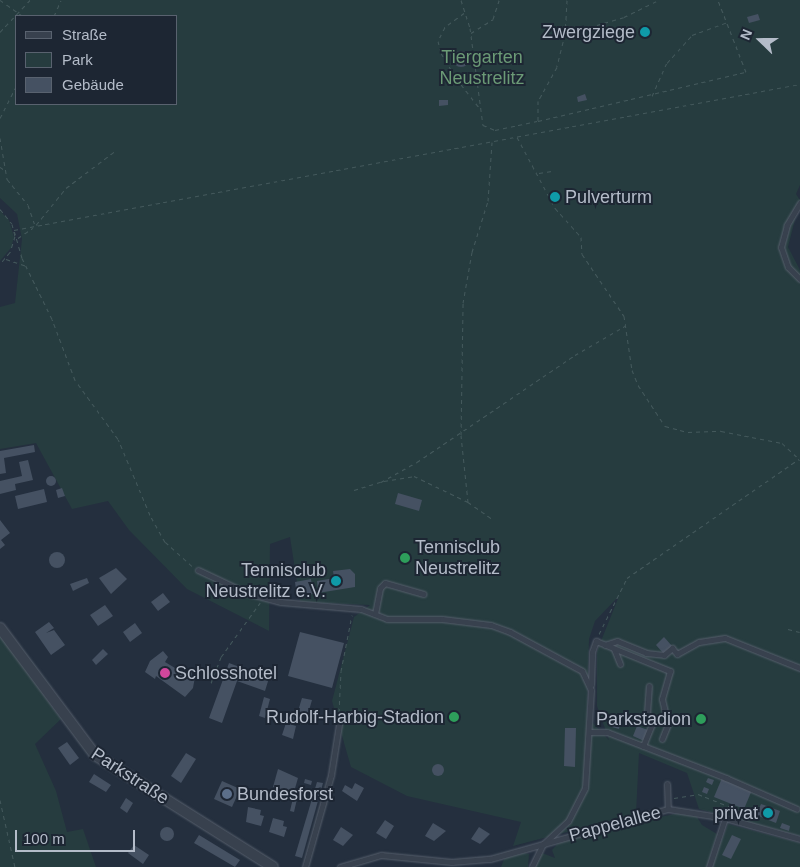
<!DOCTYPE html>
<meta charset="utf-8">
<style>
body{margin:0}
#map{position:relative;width:800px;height:867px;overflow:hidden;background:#242f3e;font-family:Helvetica,sans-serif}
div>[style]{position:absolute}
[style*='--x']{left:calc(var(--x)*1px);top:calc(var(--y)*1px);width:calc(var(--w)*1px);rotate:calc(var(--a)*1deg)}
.green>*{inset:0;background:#263c3f}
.building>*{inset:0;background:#455162}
.round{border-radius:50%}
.path>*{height:1px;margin-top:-0.5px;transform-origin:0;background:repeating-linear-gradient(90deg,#44595c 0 4px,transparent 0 8px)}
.roads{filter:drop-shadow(0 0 1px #565f6c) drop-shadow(0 0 1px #565f6c)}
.lane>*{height:5px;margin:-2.5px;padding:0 2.5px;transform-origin:2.5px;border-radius:2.5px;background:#38414e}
.street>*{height:10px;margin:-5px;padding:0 5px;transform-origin:5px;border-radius:5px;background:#38414e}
.dots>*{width:14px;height:14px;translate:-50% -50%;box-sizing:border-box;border:2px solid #1d2633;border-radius:50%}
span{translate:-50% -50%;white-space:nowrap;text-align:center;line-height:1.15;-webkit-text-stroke:4px #1d2633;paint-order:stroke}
.poi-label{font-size:18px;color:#b4bcc9}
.right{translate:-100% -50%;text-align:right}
.left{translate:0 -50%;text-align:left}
.park-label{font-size:18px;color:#6b9a76}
.street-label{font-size:18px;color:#b4bcc9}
.legend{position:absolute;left:15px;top:15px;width:162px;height:90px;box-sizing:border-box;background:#1d2633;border:1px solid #59626f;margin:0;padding:6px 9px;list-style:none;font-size:15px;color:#b4bcc9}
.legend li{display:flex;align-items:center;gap:10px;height:25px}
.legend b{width:25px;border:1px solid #59626f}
.north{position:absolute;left:735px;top:15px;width:50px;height:50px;-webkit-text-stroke:4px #1d2633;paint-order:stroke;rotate:292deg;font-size:14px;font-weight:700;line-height:20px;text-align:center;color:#b4bcc9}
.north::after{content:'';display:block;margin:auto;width:18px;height:22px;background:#b4bcc9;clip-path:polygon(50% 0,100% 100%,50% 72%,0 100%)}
.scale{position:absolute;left:15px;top:830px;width:120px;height:22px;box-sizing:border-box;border:2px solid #b4bcc9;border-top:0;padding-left:6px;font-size:15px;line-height:18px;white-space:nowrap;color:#b4bcc9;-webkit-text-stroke:4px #1d2633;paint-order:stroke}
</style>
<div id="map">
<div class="green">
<div style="clip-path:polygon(evenodd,0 0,800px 0,800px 185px,796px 194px,800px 200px,788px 247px,800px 270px,800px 836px,699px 809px,687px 773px,639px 753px,636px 814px,513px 846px,521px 822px,407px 796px,351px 767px,332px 701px,354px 617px,370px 605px,300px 602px,290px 537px,270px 544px,269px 631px,187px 589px,129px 530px,108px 501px,72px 509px,36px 443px,0 449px,0 307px,15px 303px,22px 239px,17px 214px,0 198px,0 0,16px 16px,176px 16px,176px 104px,16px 104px,16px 16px,0 0,619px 596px,597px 651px,597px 706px,609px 740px,587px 717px,589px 639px,595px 621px,619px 596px)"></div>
<div style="clip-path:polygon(0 211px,9px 220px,14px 237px,11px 248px,0 261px)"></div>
<div style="clip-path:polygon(0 634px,61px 719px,35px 744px,56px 791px,67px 832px,83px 829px,96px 867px,0 867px)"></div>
<div style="clip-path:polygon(680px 813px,695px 814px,702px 825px,717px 834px,707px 867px,535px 867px,542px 853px,555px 858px,552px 850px,559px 842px,624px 824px)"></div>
<div style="clip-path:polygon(728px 824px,800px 843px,800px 867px,711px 867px)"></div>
<div style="clip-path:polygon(520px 852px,529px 854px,528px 867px,501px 867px,505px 857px)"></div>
</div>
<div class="building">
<div style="clip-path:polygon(758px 14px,760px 20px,749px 23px,747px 17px)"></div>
<div class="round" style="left:453px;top:51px;width:16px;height:16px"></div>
<div style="clip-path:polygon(585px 94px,587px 100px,578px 102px,577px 97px)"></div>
<div style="clip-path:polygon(439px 100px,448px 100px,448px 105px,439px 106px)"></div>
<div style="clip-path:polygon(34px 445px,35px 452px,4px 458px,6px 473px,0 474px,0 451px)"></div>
<div style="clip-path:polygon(28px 460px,33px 480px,15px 484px,16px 490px,0 494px,0 481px,22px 476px,19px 462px)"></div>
<div class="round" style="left:46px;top:476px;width:10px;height:10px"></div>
<div style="clip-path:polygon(62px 488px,65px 496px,58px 498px,56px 490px)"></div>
<div style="clip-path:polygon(44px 489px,47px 502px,18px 509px,15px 496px)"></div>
<div style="clip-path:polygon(398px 493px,422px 500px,419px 511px,395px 504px)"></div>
<div style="clip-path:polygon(0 520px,10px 533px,1px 540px,5px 545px,0 549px)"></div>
<div class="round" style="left:49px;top:552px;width:16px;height:16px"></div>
<div style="clip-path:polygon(116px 568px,127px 579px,111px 594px,99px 578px)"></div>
<div style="clip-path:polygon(350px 569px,355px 574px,355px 587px,318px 593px,317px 581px,334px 578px,333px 571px)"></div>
<div style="clip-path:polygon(87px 578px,89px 583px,73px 591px,70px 584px)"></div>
<div style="clip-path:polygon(311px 579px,313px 594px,297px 597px,295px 582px)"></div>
<div style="clip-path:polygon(163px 593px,170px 602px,158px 611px,151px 602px)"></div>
<div style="clip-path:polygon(105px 605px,113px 616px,98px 626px,90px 615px)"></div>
<div style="clip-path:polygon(49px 622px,54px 628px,46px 633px,54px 630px,65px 645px,51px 655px,35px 632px)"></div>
<div style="clip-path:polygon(135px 623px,142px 633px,130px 642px,123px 632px)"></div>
<div style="clip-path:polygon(300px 632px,344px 643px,332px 688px,288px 676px)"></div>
<div style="clip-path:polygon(664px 637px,672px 646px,663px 653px,656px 645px)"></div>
<div style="clip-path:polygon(103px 649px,108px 654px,96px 665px,92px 660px)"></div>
<div style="clip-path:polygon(163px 651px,168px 657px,165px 662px,185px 674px,188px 670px,196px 671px,193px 688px,185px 697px,156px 676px,155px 679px,145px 672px,150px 661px)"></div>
<div style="clip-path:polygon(229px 663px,269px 678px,265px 691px,237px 681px,222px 723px,209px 718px)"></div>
<div style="clip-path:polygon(264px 697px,270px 699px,265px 718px,259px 716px)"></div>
<div style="clip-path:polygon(302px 698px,312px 700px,308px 714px,298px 711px)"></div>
<div style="clip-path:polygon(292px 716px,306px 721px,305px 725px,291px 721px)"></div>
<div style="clip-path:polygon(613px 722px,620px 723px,619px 729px,612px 727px)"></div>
<div style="clip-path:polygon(286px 723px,296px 726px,293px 739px,282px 735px)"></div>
<div style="clip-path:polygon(637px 726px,648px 730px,644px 741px,633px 736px)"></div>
<div style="clip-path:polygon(565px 728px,576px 728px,575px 767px,564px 766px)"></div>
<div style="clip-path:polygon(67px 742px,79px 758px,70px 765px,58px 748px)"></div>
<div style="clip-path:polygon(186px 753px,196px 759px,181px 783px,171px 776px)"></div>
<div class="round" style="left:432px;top:764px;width:12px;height:12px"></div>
<div style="clip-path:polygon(278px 769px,298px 778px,294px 792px,273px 787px)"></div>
<div style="clip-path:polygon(94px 774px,111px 785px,106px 792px,89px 782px)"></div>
<div style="clip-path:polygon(708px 778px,714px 780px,712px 785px,706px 782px)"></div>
<div style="clip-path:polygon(722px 778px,752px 790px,744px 809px,714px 797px)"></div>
<div style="clip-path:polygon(305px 779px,312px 781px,311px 785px,304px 783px)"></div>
<div style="clip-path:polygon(222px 781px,240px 789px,232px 807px,214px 799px)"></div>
<div style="clip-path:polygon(317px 782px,323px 783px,302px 858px,295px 856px)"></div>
<div style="clip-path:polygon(355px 783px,364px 788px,357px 801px,342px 791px,345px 785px,352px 789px)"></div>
<div style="clip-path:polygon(704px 787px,709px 789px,707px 794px,702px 792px)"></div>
<div style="clip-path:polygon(126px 798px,133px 803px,127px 813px,120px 808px)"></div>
<div style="clip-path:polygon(293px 798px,297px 799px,294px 812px,290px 811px)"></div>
<div style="clip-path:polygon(761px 804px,780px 811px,776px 823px,756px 815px)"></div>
<div style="clip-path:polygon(248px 807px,261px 810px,260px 815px,264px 816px,261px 826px,246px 822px)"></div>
<div style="clip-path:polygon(273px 818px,284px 821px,283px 826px,287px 827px,284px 837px,269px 832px)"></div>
<div style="clip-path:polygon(385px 820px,394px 826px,386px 839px,376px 833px)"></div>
<div style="clip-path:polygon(433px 823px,446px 831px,434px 841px,425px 836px)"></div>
<div style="clip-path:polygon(782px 823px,790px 826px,789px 831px,780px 828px)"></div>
<div style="clip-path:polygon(341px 827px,353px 835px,343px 846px,333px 840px)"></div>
<div style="clip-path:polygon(479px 827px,490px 834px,480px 844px,471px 839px)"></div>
<div class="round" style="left:160px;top:827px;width:14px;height:14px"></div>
<div style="clip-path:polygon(199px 835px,240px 860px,235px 867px,194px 843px)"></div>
<div style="clip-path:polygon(732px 835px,741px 839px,731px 859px,722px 855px)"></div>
<div style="clip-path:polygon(134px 845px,149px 855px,143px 864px,128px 853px)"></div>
</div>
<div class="path">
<div style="--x:0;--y:0;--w:28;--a:35"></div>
<div style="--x:461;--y:0;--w:29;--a:72"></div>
<div style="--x:470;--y:28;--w:98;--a:82.4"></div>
<div style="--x:483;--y:125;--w:13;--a:23"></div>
<div style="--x:495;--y:130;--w:43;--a:-12.1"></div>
<div style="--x:567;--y:0;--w:34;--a:93"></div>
<div style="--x:565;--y:34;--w:34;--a:104"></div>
<div style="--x:557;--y:67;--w:39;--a:119"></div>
<div style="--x:538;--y:101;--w:20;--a:90"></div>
<div style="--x:538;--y:121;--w:214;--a:-13.3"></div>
<div style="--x:746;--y:72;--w:77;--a:-111.3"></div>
<div style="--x:464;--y:13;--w:24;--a:144"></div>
<div style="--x:445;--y:27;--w:16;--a:117"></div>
<div style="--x:438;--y:41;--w:12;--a:76"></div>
<div style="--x:441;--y:53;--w:29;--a:59"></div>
<div style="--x:456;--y:78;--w:37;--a:52"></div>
<div style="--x:54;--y:16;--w:17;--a:-66"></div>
<div style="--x:0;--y:32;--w:44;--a:-46.8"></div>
<div style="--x:471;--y:33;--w:26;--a:-32"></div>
<div style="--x:493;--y:19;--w:20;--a:-72"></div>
<div style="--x:566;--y:34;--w:60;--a:-16.3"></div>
<div style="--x:624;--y:17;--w:39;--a:-26"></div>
<div style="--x:652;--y:96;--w:36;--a:-66"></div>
<div style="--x:667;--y:63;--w:38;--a:-48"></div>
<div style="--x:692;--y:35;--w:37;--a:-20"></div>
<div style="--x:0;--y:118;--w:36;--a:-63"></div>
<div style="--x:517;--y:137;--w:81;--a:61.8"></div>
<div style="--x:555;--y:208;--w:39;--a:48"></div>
<div style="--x:581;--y:237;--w:17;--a:87"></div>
<div style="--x:582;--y:254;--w:75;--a:55.9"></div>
<div style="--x:624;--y:316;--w:55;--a:81.6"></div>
<div style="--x:632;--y:370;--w:16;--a:68"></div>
<div style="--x:638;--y:385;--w:49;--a:56.6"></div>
<div style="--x:665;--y:426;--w:24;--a:15"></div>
<div style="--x:688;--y:432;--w:33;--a:-2"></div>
<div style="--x:721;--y:431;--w:62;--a:11.1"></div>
<div style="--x:782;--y:443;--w:25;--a:43"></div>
<div style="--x:0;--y:138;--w:42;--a:80.3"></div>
<div style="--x:7;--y:179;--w:33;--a:51"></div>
<div style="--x:28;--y:205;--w:21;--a:71"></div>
<div style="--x:0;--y:167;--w:7;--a:34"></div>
<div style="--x:539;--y:173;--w:13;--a:-9"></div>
<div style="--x:0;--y:209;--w:19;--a:51"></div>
<div style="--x:12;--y:224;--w:12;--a:76"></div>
<div style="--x:15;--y:236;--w:17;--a:107"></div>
<div style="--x:10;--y:252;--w:16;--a:130"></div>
<div style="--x:36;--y:225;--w:48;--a:-51"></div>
<div style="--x:66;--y:188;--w:60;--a:-36.9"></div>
<div style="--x:18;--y:238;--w:18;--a:-34"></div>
<div style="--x:6;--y:259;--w:21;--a:19"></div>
<div style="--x:384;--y:481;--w:30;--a:-9"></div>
<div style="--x:414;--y:476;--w:60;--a:25.7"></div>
<div style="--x:468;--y:502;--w:29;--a:35"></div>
<div style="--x:354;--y:490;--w:28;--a:-17"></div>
<div style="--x:381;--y:482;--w:41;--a:-29.1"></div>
<div style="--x:417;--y:462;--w:191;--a:-34.1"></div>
<div style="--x:575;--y:355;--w:58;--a:-30.1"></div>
<div style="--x:468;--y:502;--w:67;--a:-96"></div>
<div style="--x:461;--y:435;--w:132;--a:-89.1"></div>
<div style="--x:463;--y:303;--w:52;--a:-80"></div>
<div style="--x:472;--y:252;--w:53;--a:-72.6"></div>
<div style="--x:488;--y:201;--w:59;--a:-86.1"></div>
<div style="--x:192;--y:566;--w:36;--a:-138"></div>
<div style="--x:165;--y:542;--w:31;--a:-119"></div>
<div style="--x:150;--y:515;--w:82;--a:-112.8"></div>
<div style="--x:118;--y:439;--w:73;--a:-126.1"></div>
<div style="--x:75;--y:380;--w:65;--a:-110.7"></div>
<div style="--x:52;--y:319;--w:68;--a:-116.2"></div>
<div style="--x:22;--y:258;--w:29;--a:-106"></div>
<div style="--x:14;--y:230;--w:799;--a:-10.52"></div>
<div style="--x:788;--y:629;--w:12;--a:14"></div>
<div style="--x:599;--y:634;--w:63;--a:-63.4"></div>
<div style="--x:627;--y:578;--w:209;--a:-34.7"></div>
<div style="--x:211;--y:683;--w:28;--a:-69"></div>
<div style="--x:221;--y:657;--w:67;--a:-54.2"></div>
<div style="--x:339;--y:712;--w:41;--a:-87.2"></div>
<div style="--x:341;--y:671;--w:57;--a:-78.9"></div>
<div style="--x:674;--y:798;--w:24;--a:-9"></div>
<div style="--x:698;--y:794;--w:48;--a:21.8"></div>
<div style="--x:0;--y:800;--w:69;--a:77.4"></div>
</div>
<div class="roads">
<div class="lane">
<div style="--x:800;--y:203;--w:26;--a:121"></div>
<div style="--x:787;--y:225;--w:23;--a:105"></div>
<div style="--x:781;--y:247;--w:21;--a:71"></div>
<div style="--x:788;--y:267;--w:17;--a:45"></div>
<div style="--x:198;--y:570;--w:54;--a:25.1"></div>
<div style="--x:247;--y:593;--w:35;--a:15"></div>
<div style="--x:281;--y:602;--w:80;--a:5"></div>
<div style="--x:361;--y:609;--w:28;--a:21"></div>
<div style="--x:387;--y:619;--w:55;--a:0"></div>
<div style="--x:442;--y:619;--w:49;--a:7"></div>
<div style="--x:491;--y:625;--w:20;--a:20"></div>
<div style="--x:510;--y:632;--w:82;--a:28.4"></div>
<div style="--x:582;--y:671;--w:21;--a:65"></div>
<div style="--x:591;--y:690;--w:98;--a:93.5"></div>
<div style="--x:585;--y:788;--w:37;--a:117"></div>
<div style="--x:568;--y:821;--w:34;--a:137"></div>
<div style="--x:543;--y:844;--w:25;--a:116"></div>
<div style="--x:375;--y:614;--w:26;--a:-79"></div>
<div style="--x:380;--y:588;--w:7;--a:-45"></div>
<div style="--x:385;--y:583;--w:40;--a:16"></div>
<div style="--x:605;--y:645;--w:13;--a:-18"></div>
<div style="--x:617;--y:641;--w:31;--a:22"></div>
<div style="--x:646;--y:653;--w:18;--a:6"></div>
<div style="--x:664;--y:655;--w:11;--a:-41"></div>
<div style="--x:672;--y:648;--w:8;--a:50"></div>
<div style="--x:677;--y:654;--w:25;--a:-29"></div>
<div style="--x:699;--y:642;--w:26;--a:-9"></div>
<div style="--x:725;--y:638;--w:81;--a:21.8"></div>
<div style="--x:614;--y:649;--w:16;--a:68"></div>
<div style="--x:591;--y:685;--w:33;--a:-88"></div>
<div style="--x:592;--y:652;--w:12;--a:-70"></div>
<div style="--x:596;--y:641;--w:80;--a:22.1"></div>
<div style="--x:670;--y:671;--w:29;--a:106"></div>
<div style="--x:662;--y:699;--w:26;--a:77"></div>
<div style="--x:668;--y:724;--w:16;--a:112"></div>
<div style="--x:591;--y:732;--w:16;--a:0"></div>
<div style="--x:607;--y:732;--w:128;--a:21.1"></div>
<div style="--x:726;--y:778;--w:77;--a:23.6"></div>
<div style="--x:643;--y:746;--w:24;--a:-68"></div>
<div style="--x:652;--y:724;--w:12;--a:-114"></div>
<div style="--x:647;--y:713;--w:27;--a:-86"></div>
<div style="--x:667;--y:784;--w:25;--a:88"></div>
<div style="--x:305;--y:867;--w:96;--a:-74.2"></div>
<div style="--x:331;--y:775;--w:58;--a:-81"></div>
<div style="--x:340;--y:867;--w:43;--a:-16.3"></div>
<div style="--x:381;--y:855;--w:71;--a:5.6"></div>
<div style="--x:452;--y:862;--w:38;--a:-5"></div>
<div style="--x:490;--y:859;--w:185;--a:-15.7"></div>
<div style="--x:668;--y:809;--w:58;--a:9"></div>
<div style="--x:725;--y:818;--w:78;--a:15.6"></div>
<div style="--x:709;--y:867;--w:52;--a:-71.9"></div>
</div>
<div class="street">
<div style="--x:0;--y:628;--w:159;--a:53.2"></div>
<div style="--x:95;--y:755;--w:210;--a:32.2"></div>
</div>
</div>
<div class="dots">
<div style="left:645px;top:32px;background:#0f9aa8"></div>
<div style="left:555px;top:197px;background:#0f9aa8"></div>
<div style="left:405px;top:558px;background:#2e9e5b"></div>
<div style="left:336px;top:581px;background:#0f9aa8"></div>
<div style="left:165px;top:673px;background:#d1479c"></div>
<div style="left:454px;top:717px;background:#2e9e5b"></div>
<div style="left:701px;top:719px;background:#2e9e5b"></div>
<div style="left:227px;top:794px;background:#5c6f8a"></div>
<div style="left:768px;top:813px;background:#0f9aa8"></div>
</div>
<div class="poi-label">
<span class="right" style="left:635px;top:32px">Zwergziege</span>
<span class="left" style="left:565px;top:197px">Pulverturm</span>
<span class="left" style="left:415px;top:558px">Tennisclub<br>Neustrelitz</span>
<span class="right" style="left:326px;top:581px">Tennisclub<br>Neustrelitz e.V.</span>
<span class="left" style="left:175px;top:673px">Schlosshotel</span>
<span class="right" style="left:444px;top:717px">Rudolf-Harbig-Stadion</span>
<span class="right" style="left:691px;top:719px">Parkstadion</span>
<span class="left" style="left:237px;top:794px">Bundesforst</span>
<span class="right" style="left:758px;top:813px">privat</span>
</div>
<div class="park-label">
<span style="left:482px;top:68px">Tiergarten<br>Neustrelitz</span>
</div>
<div class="street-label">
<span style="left:130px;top:776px;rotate:33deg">Parkstraße</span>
<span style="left:615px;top:824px;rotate:-15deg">Pappelallee</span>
</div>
<ul class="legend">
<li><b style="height:6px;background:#38414e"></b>Straße</li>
<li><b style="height:14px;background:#263c3f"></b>Park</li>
<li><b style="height:14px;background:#455162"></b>Gebäude</li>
</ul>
<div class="north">N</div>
<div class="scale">100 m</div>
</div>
